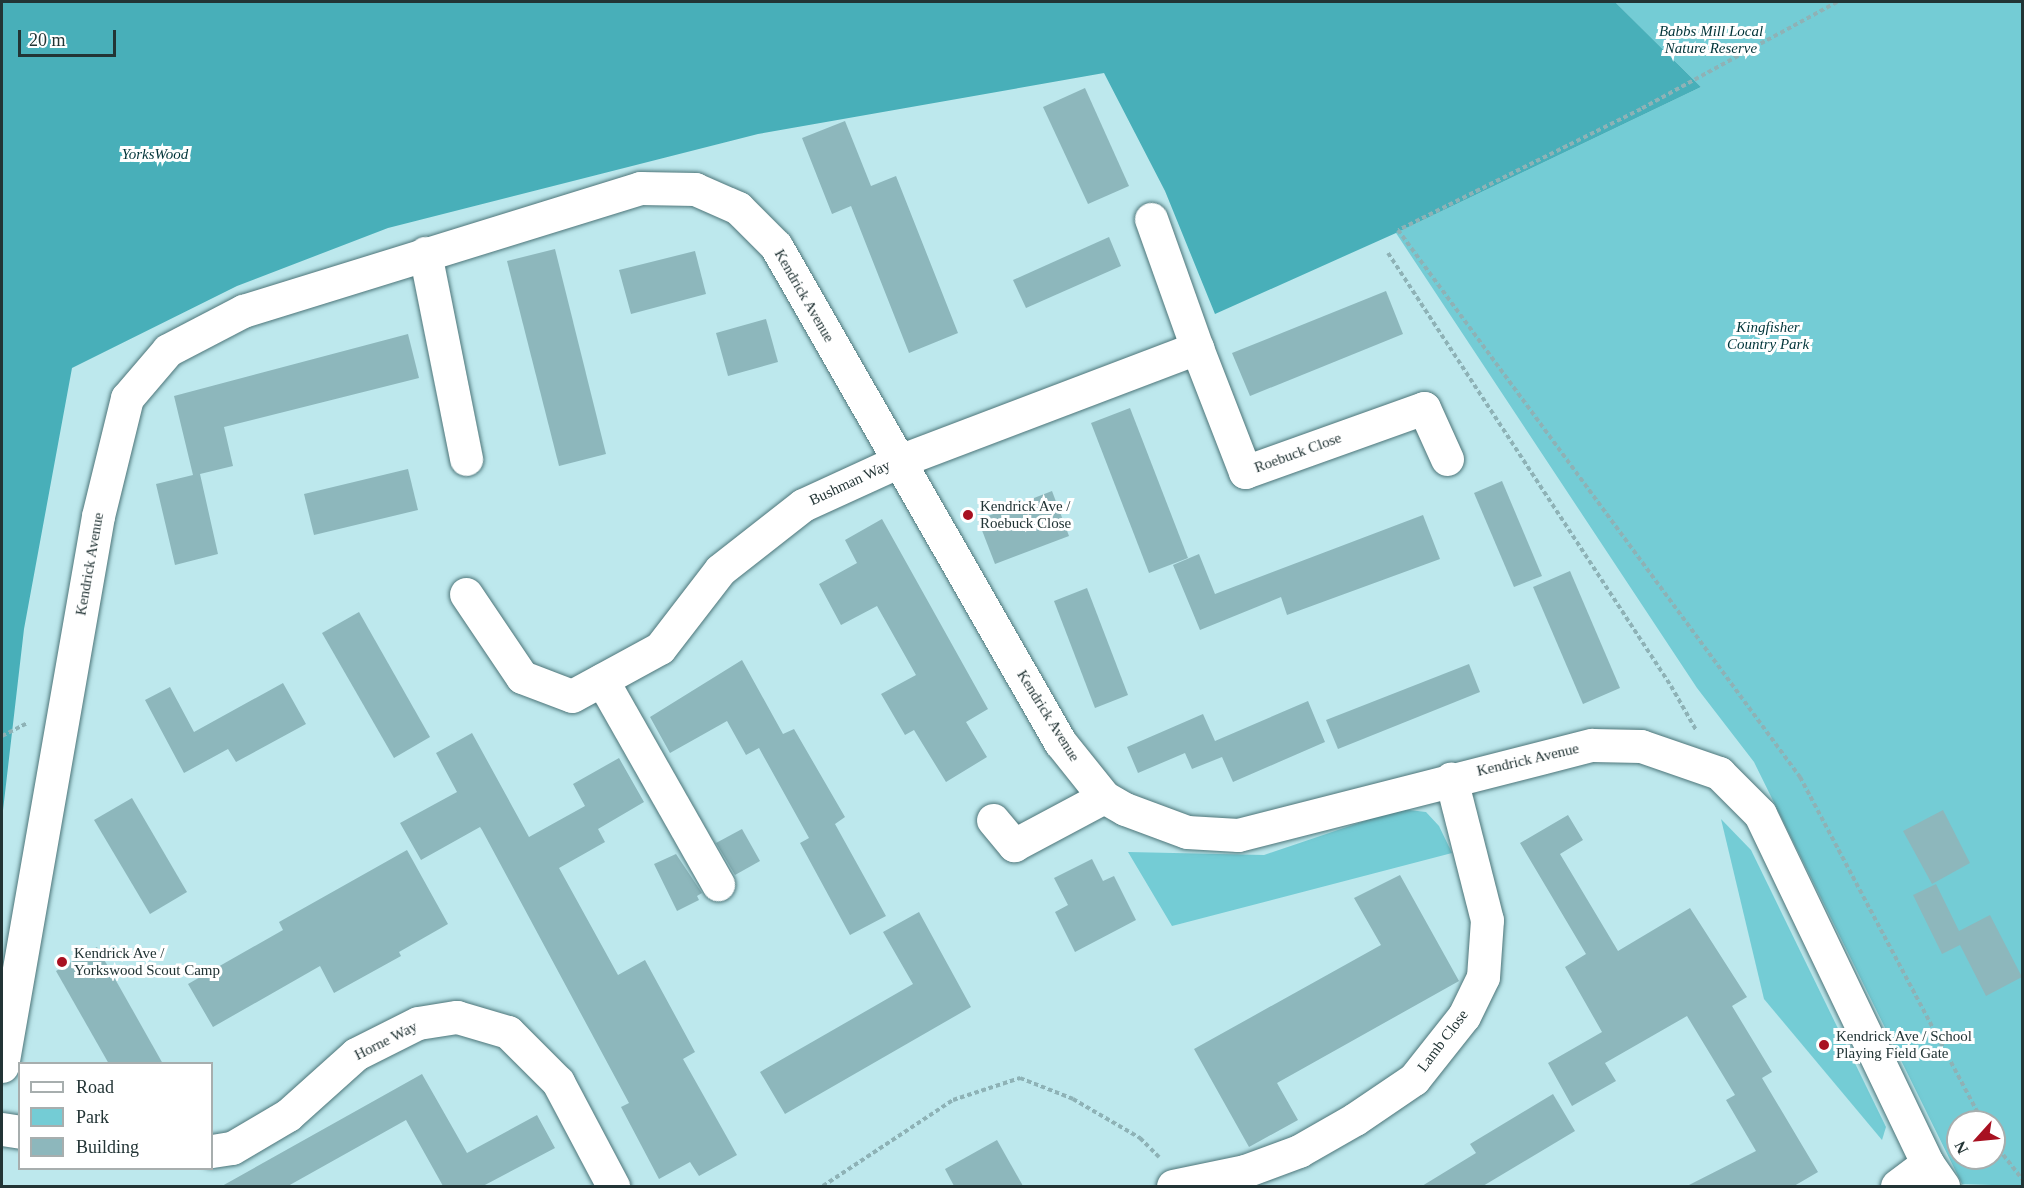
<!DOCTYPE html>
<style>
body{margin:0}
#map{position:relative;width:2024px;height:1188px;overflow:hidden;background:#bde8ed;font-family:Georgia,serif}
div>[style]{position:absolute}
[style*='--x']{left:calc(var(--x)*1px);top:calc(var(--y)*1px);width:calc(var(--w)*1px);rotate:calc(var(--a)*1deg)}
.green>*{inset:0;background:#74ccd5}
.forest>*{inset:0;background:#48afb9}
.building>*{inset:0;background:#8db7bc}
.path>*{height:4px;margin-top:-2px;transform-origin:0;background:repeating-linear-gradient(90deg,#8eb2b6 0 4.5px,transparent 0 7.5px)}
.roads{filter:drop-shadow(0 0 2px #4d7579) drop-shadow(0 0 2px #4d7579)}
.minor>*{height:33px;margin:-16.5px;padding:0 16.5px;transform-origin:16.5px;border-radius:16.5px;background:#fff}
.dots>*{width:16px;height:16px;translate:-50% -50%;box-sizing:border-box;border:3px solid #fff;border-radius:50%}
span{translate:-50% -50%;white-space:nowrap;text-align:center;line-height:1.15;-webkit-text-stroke:6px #fff;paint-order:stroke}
.park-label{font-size:15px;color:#013439;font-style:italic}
.street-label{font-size:15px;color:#223435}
.poi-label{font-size:15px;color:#223435}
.left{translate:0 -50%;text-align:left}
.frame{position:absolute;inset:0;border:3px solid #223435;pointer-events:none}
.legend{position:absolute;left:18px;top:1062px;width:195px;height:108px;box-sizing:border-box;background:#fff;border:2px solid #a7aeae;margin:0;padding:8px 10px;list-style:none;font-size:18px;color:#223435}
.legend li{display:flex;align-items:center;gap:12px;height:30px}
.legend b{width:30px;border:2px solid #a7aeae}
.north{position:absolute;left:1946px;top:1110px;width:60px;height:60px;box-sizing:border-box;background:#fff;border:2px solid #a7aeae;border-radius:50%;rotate:243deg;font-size:16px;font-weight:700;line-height:24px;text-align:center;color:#223435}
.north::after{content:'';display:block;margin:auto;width:21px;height:27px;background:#a81121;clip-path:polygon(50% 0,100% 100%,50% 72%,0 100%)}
.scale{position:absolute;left:18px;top:30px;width:98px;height:27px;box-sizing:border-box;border:3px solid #223435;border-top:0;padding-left:8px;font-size:18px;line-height:21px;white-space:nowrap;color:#223435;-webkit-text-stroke:4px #fff;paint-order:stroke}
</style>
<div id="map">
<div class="green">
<div style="clip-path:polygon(evenodd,1615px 2px,2022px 2px,2022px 1186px,1962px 1184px,1754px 762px,1697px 688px,1396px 233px,1701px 87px,1615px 2px,1958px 1122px,1994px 1122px,1994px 1158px,1958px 1158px,1958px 1122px)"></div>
<div style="clip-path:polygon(1400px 809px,1426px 812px,1439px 826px,1452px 853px,1172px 926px,1128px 852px,1264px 855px)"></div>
<div style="clip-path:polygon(1721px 819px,1751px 850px,1886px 1127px,1882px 1140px,1764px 999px)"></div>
</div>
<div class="forest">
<div style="clip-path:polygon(2px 2px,1615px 2px,1701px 87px,1396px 233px,1215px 314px,1165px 191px,1104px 73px,758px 134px,388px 228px,237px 286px,72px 368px,24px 629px,2px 819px)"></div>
</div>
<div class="building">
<div style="clip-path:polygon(1085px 88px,1129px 186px,1088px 204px,1043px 107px)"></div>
<div style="clip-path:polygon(845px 121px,871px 186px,896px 176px,958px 333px,909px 353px,851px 206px,832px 214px,802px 138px)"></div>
<div style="clip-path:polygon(1109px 237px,1121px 266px,1026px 308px,1013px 280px)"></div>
<div style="clip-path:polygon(555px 249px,606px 454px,559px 466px,507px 261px)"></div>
<div style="clip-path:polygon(695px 251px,706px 294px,631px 314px,619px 270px)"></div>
<div style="clip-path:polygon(1386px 291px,1403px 334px,1250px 396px,1232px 353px)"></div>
<div style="clip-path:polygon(766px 319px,778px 362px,728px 376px,716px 333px)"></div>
<div style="clip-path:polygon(408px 334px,419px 378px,224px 427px,233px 466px,200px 474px,218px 554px,175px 565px,156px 484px,193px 475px,174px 396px)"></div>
<div style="clip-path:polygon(1130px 408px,1188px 558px,1149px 573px,1091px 423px)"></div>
<div style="clip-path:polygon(408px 469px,418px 510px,314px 535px,304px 494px)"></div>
<div style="clip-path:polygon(1502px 481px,1542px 576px,1514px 587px,1474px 493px)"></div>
<div style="clip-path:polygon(1052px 491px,1069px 536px,995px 564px,978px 520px)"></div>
<div style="clip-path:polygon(1423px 515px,1440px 559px,1287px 615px,1281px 597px,1200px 630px,1173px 565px,1199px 554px,1215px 594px)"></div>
<div style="clip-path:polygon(882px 519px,988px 709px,966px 722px,987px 757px,946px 782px,914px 730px,905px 735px,881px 694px,916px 675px,877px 606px,841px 625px,819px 584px,857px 563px,845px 540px)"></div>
<div style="clip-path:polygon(1570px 571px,1620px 688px,1583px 704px,1533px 587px)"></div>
<div style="clip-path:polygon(1087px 588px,1128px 695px,1095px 708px,1054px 601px)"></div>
<div style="clip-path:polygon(359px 612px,430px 737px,394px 758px,322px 633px)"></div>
<div style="clip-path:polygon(742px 660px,783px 734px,794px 729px,845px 817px,835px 824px,886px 916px,850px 935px,800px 843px,809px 838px,759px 748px,746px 755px,727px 721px,670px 753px,650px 717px)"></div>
<div style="clip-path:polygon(1469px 664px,1480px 692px,1338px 749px,1326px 720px)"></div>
<div style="clip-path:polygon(283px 683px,306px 724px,236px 762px,228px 749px,184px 773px,145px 700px,170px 687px,194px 732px)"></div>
<div style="clip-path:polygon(1308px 701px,1325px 742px,1233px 782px,1222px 757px,1192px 769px,1185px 753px,1138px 773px,1127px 747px,1203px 714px,1215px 741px)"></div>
<div style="clip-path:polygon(472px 733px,529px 837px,585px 806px,573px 784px,619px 758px,644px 802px,598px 829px,605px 842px,559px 868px,618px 975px,645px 960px,695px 1052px,683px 1059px,737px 1155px,699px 1176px,690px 1162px,659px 1179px,621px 1107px,629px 1103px,482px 830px,480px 827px,421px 860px,400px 823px,457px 792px,436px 753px)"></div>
<div style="clip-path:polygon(132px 798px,187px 892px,150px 914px,94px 820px)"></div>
<div style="clip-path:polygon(1943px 810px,1970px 863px,1932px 884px,1903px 831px)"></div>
<div style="clip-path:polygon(1568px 815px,1583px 840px,1560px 854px,1618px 951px,1690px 908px,1747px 997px,1732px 1006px,1772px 1072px,1762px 1078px,1818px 1172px,1794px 1186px,1687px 1186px,1756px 1151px,1726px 1100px,1735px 1095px,1687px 1016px,1605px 1063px,1616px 1081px,1572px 1106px,1548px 1063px,1602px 1032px,1565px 967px,1586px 954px,1520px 843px)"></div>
<div style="clip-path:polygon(742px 829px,760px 861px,735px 875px,716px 843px)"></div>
<div style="clip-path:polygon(407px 850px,448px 924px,399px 952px,401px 956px,334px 993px,320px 966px,213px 1027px,188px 984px,283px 930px,279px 922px)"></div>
<div style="clip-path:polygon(676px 854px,702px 893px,697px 896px,699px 900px,677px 911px,654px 864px)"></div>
<div style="clip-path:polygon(1092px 859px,1103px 881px,1114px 876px,1136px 920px,1075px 952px,1055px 912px,1068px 905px,1054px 878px)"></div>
<div style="clip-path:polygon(1400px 875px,1459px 981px,1277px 1083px,1298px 1120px,1249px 1147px,1194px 1049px,1381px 945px,1354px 898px)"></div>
<div style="clip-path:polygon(1936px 884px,1959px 931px,1990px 915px,2022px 977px,1986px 996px,1960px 945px,1942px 954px,1913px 895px)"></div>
<div style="clip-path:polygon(919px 912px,971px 1007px,785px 1114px,760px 1072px,913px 984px,883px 932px)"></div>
<div style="clip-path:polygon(97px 947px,163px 1064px,109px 1064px,56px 971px)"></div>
<div style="clip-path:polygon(422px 1074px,467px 1153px,537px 1115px,555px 1148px,483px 1186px,443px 1186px,406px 1120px,288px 1186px,222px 1186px)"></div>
<div style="clip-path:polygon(1553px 1094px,1575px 1131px,1483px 1186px,1422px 1186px,1476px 1153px,1470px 1144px)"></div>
<div style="clip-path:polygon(997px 1140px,1023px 1186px,954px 1186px,945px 1169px)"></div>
</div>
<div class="path">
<div style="--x:1837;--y:2;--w:223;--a:151.4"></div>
<div style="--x:1641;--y:109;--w:271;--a:153.5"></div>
<div style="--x:1398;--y:230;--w:679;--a:53.69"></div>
<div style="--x:1800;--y:777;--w:391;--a:62.1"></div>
<div style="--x:1388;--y:253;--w:517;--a:56.83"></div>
<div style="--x:1671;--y:686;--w:51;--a:60.4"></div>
<div style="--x:2;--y:736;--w:29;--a:-27"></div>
<div style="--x:1994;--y:1143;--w:46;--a:52.1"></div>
<div style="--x:823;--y:1186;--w:156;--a:-33.5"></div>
<div style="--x:953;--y:1100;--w:71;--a:-18.2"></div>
<div style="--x:1020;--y:1078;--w:57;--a:21.6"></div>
<div style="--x:1073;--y:1099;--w:78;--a:30.2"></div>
<div style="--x:1140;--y:1138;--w:27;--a:45"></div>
</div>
<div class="roads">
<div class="minor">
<div style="--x:425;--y:253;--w:210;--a:78.7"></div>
<div style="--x:1197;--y:348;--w:133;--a:68.8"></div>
<div style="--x:1245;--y:472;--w:190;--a:-19.7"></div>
<div style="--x:1424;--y:408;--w:56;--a:65.7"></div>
<div style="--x:466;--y:594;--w:100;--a:56"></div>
<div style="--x:522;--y:677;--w:53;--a:20.8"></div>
<div style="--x:572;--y:696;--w:100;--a:-28.6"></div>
<div style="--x:660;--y:648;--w:98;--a:-52.4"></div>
<div style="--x:720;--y:570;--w:105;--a:-38.1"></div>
<div style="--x:803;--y:505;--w:106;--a:-24.6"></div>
<div style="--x:899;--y:461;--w:319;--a:-20.8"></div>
<div style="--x:1197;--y:348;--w:137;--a:-109.6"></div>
<div style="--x:602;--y:680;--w:235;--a:60.4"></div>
<div style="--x:993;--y:820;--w:33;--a:50"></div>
<div style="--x:1014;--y:845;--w:102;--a:-28.1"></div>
<div style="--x:2;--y:1066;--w:558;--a:-80.1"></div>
<div style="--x:98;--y:516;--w:122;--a:-76.2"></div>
<div style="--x:127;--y:398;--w:63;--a:-49.5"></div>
<div style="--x:168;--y:350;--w:85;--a:-27.5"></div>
<div style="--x:243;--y:311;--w:416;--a:-17.2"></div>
<div style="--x:640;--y:188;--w:55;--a:1"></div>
<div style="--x:695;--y:189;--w:47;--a:23.8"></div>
<div style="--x:738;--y:208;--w:54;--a:45"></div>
<div style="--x:776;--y:246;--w:572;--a:60.21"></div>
<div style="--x:1060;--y:742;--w:70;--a:51.3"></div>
<div style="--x:1104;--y:797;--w:24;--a:30"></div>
<div style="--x:1125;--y:809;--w:66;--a:20.4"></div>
<div style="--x:1187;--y:832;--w:51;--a:3.4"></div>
<div style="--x:1238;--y:835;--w:365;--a:-14.3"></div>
<div style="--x:1592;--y:745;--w:49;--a:1.2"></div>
<div style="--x:1641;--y:746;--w:83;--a:19.1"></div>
<div style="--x:1719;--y:773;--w:58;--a:45"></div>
<div style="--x:1760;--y:814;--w:387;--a:64.4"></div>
<div style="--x:1927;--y:1163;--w:28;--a:55"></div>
<div style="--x:2;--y:1129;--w:18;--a:9"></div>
<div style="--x:212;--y:1151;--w:20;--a:-9"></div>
<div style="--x:232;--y:1148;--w:65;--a:-30.5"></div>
<div style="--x:288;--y:1115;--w:91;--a:-41.9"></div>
<div style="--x:356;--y:1054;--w:69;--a:-26.6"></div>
<div style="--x:418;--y:1023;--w:39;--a:-9"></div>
<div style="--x:457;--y:1017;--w:53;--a:16.4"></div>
<div style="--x:508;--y:1032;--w:71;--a:45"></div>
<div style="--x:558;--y:1082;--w:118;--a:62.1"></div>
<div style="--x:1173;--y:1186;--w:74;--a:-11.8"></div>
<div style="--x:1245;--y:1171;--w:58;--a:-20.3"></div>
<div style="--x:1299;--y:1151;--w:64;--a:-29.7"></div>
<div style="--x:1355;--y:1119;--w:71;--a:-34.1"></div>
<div style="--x:1414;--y:1079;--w:80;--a:-51.6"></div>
<div style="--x:1464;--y:1016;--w:43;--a:-64"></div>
<div style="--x:1483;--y:977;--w:57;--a:-86"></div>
<div style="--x:1487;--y:920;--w:146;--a:-104.3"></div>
<div style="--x:1897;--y:1186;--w:38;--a:-37"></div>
</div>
</div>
<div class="dots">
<div style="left:968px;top:515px;background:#a81121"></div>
<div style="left:62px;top:962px;background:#a81121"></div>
<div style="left:1824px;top:1045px;background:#a81121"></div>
</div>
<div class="park-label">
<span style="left:1711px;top:40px">Babbs Mill Local<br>Nature Reserve</span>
<span style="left:155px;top:155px">YorksWood</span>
<span style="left:1768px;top:336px">Kingfisher<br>Country Park</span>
</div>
<div class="street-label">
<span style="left:804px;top:296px;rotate:60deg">Kendrick Avenue</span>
<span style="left:1298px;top:453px;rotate:-20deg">Roebuck Close</span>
<span style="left:850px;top:483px;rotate:-25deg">Bushman Way</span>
<span style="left:90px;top:564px;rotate:-80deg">Kendrick Avenue</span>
<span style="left:1048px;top:716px;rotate:58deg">Kendrick Avenue</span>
<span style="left:1528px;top:760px;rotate:-13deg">Kendrick Avenue</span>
<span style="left:386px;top:1041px;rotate:-27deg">Horne Way</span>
<span style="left:1443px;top:1041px;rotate:-53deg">Lamb Close</span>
</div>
<div class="poi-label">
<span class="left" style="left:980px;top:515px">Kendrick Ave /<br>Roebuck Close</span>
<span class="left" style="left:74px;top:962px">Kendrick Ave /<br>Yorkswood Scout Camp</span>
<span class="left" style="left:1836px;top:1045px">Kendrick Ave / School<br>Playing Field Gate</span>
</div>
<div class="frame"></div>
<ul class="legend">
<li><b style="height:8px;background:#fff"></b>Road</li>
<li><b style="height:16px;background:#74ccd5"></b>Park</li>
<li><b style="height:16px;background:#8db7bc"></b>Building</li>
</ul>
<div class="north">N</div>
<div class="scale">20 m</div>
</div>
